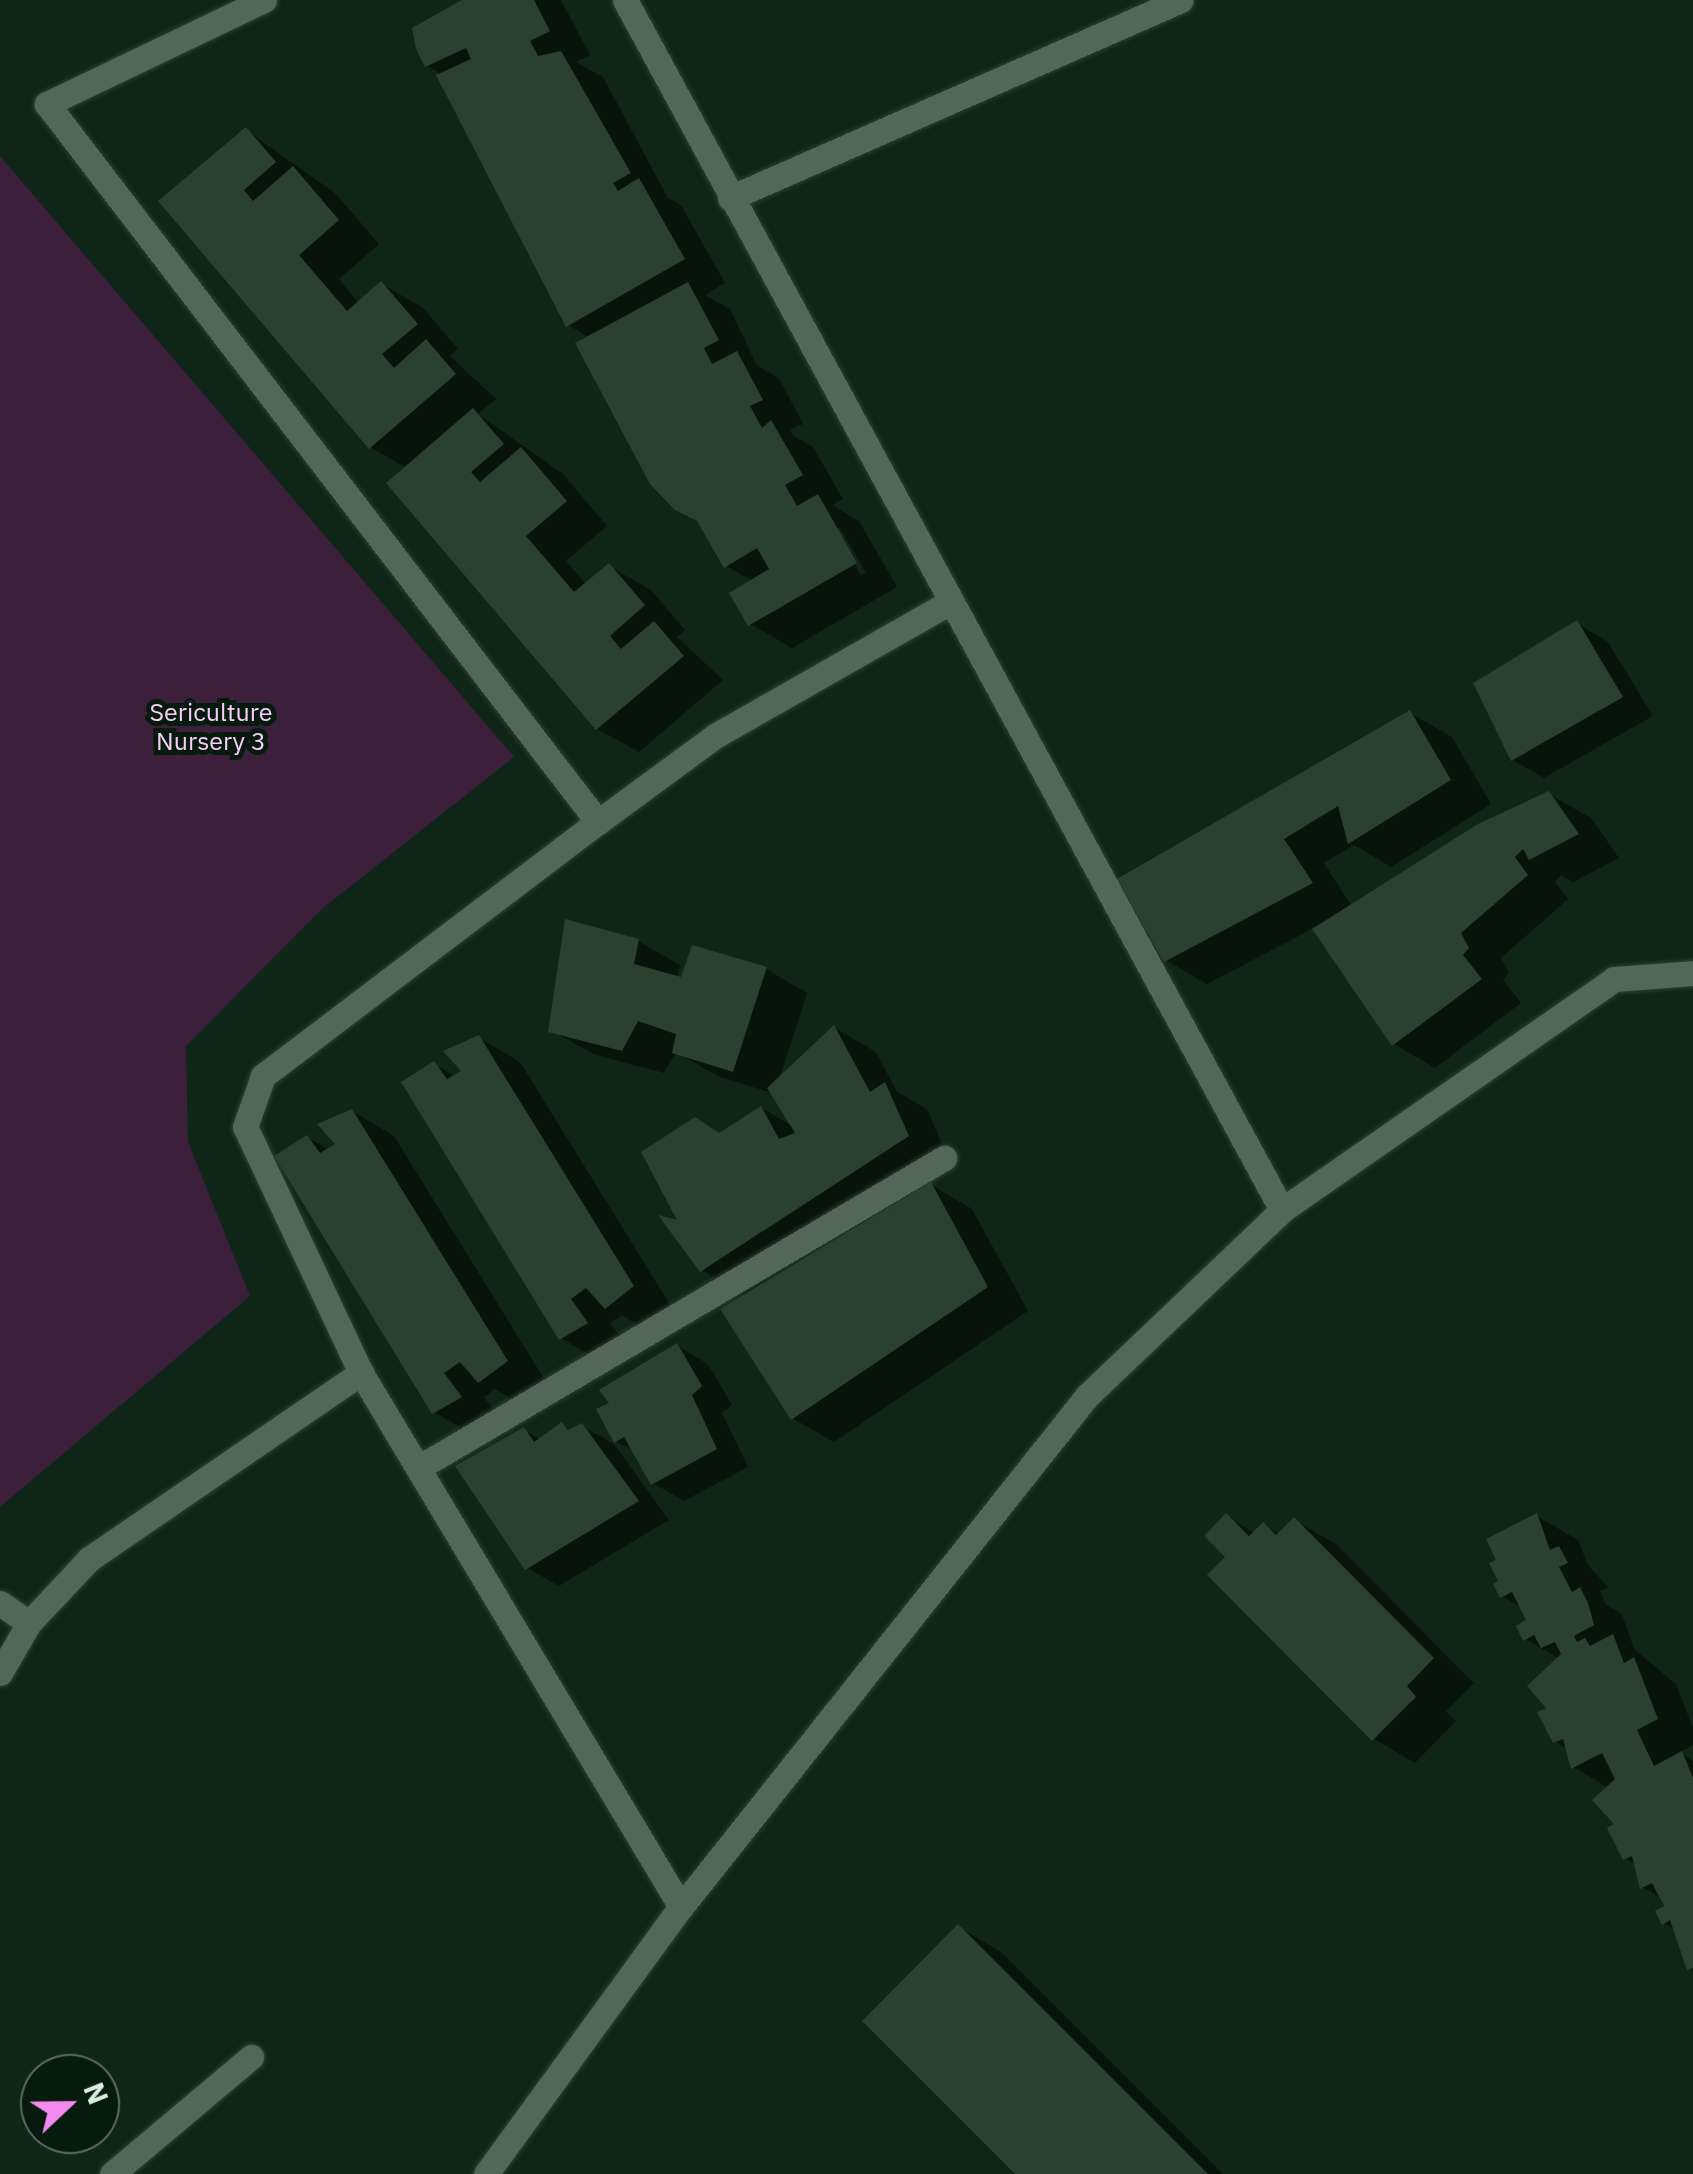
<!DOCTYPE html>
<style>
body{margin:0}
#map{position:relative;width:1693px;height:2174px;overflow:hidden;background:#0f2517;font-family:"IBM Plex Sans",sans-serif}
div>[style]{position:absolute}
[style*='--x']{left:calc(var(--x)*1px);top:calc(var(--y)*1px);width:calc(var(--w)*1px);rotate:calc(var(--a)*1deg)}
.green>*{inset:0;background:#3c1f3b}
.shadow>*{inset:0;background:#0007}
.building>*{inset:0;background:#2a4132}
.roads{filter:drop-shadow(0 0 2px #2c4133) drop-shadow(0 0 2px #2c4133)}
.minor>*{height:25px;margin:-12.5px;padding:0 12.5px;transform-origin:12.5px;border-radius:12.5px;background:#546659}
.tertiary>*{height:25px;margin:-12.5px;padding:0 12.5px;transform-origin:12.5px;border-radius:12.5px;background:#546659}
span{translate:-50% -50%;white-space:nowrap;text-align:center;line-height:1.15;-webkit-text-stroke:10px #061b0e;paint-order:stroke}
.park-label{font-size:25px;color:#fbcdf9}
.north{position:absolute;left:20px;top:2054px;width:100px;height:100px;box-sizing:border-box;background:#061b0e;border:2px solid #5c6e62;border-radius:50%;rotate:68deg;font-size:28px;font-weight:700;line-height:40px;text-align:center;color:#deebe1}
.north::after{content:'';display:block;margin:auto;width:35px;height:45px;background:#f489f1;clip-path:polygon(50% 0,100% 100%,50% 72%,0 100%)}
</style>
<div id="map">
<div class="green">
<div style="clip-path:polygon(0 156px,514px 757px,323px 908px,186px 1046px,188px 1142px,250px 1296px,0 1507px)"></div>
</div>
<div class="shadow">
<div style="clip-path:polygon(evenodd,468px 0,561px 0,590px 55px,576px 62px,603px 77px,668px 198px,681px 205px,725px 283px,705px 295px,730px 309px,757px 366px,779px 378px,803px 424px,790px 430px,794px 436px,813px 447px,843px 499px,832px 505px,859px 521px,897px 587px,792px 648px,750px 624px,753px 581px,726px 566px,590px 338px,568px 325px,443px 75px,427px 66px,468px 0,834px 528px,840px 528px,866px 573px,861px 575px,834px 528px)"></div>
<div style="clip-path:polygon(246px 130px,335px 193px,379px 244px,339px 279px,359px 304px,382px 284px,423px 308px,458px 349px,450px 356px,496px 399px,478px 414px,563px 474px,607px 526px,566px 561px,587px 585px,609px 566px,651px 590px,685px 630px,677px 637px,723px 680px,639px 752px,597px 729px,407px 468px,370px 447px,162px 202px)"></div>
<div style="clip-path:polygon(1577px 623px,1608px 642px,1653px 716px,1544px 778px,1513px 760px)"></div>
<div style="clip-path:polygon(1410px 713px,1452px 737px,1491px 804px,1391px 867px,1354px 845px,1324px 863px,1352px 907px,1549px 794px,1591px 818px,1619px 858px,1573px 882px,1561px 875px,1555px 882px,1568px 899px,1501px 958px,1509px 973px,1503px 980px,1521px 1003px,1435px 1068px,1394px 1044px,1314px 928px,1207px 984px,1166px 960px,1120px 880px)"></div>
<div style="clip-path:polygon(638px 941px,680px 965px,677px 978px,766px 969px,807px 993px,779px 1080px,835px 1028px,876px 1052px,897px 1092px,927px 1109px,949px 1160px,772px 1280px,931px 1185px,972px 1209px,1028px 1311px,834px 1442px,792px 1418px,747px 1296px,701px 1270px,682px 1223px,721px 1135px,762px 1108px,794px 1127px,772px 1093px,717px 1076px,676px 1052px,664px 1073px,593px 1054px,551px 1030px)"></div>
<div style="clip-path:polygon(479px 1038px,520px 1062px,674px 1311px,648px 1331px,622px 1315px,610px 1323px,628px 1347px,602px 1362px,561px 1338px,434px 1064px,456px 1077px,465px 1071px)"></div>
<div style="clip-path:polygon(352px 1111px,394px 1136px,548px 1385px,522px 1405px,495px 1389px,484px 1397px,502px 1421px,476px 1436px,434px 1412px,308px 1138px,329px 1150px,339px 1145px)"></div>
<div style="clip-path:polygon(677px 1346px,708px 1364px,732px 1405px,722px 1413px,748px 1467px,684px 1501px,653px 1483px,635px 1452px,616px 1441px,613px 1404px)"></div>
<div style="clip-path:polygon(562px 1425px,572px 1431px,582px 1426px,614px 1444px,669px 1520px,559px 1586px,527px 1568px,524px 1430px,541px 1440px)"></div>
<div style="clip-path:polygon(1537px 1516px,1578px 1540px,1588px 1565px,1608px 1587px,1600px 1591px,1606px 1605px,1622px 1614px,1634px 1649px,1676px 1684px,1693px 1728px,1693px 1745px,1679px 1753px,1693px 1761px,1693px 1971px,1676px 1930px,1663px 1923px,1663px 1899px,1642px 1887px,1635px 1864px,1625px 1858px,1609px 1788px,1573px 1767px,1569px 1750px,1555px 1742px,1550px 1708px,1560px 1659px,1525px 1639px,1530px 1622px,1522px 1608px,1502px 1596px)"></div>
<div style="clip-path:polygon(1227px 1517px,1255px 1533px,1263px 1525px,1280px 1535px,1294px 1520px,1336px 1544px,1474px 1683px,1446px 1711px,1456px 1721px,1415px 1763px,1374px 1739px,1228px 1557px)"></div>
<div style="clip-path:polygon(958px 1927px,1000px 1951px,1223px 2174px,1019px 2174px)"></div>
</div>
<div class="building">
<div style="clip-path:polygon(462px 0,534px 0,550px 31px,530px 41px,538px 56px,561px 51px,631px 173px,613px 183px,618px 191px,639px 178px,685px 259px,566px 327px,436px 75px,471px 59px,466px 48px,425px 67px,416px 49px,412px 28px)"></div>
<div style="clip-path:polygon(246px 127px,276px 162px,244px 190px,253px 201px,293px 166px,339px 220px,299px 255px,347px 311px,381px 281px,418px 324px,382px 354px,394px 368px,426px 339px,456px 374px,369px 449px,158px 201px)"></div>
<div style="clip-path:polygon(688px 282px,719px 340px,704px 348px,712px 364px,737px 351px,763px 400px,750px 406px,762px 428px,771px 420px,803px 475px,785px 485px,797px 506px,818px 494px,857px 563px,748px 626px,729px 593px,769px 569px,757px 548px,724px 568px,697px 521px,675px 510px,650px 484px,575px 343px)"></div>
<div style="clip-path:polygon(473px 408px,504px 444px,471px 472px,480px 482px,521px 447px,567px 501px,526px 536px,574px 592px,609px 563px,645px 605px,610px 636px,621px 649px,654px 621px,684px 656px,596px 730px,386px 483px)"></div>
<div style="clip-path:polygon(1577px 620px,1623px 697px,1511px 761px,1473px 683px)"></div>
<div style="clip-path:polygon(1410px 710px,1451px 780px,1348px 844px,1338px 806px,1284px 839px,1313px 883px,1164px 962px,1117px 879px)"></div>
<div style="clip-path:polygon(1549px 791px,1579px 834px,1529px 860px,1523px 849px,1515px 857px,1528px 875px,1461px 933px,1469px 948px,1463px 955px,1482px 979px,1392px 1046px,1312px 929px,1478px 824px)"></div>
<div style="clip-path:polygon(565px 919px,639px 939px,634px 964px,681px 977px,692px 945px,767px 967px,733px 1072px,672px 1053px,676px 1034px,638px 1021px,622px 1051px,548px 1032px)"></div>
<div style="clip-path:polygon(834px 1025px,870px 1092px,885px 1082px,909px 1136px,700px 1272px,658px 1215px,677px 1220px,641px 1152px,695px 1117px,719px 1133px,761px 1106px,779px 1139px,795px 1133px,767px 1088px)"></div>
<div style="clip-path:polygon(479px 1035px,634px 1286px,605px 1309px,586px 1288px,571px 1299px,588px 1323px,559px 1340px,401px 1082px,434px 1061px,447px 1079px,461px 1071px,443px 1051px)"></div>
<div style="clip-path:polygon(352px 1109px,508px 1361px,478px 1383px,460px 1362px,444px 1373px,462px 1397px,432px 1414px,274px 1156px,307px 1135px,320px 1153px,335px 1144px,317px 1124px)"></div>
<div style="clip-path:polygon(931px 1182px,988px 1287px,791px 1420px,720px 1309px)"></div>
<div style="clip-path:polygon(677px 1343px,702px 1386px,692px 1395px,717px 1449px,651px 1485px,624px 1437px,614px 1443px,596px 1409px,609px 1403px,599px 1390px)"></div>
<div style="clip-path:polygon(562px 1422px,568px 1430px,582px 1423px,639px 1501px,525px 1570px,455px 1466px,524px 1427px,534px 1442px)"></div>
<div style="clip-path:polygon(1226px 1513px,1249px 1536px,1263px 1522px,1276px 1535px,1294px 1517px,1434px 1658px,1407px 1686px,1416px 1697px,1372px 1741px,1207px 1575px,1225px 1557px,1204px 1536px)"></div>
<div style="clip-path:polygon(1537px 1513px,1550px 1550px,1559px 1546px,1568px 1563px,1559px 1567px,1572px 1592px,1580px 1587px,1588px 1603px,1594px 1625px,1574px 1636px,1577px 1642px,1585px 1638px,1590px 1646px,1613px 1634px,1624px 1663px,1634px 1657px,1658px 1719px,1637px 1730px,1654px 1766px,1682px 1751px,1693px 1778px,1693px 1968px,1687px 1970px,1670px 1920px,1662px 1925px,1655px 1911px,1664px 1906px,1652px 1883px,1640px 1889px,1632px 1856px,1623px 1860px,1607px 1828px,1614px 1824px,1592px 1800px,1615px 1779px,1602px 1753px,1571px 1769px,1563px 1739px,1553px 1743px,1537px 1712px,1546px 1708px,1527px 1686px,1561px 1654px,1555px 1642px,1541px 1648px,1534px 1635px,1523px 1641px,1516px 1626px,1526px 1620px,1512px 1592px,1500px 1598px,1493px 1584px,1498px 1581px,1489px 1563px,1496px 1560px,1486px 1539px)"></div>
<div style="clip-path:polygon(958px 1924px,1208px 2174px,1015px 2174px,862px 2021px)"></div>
</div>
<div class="roads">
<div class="minor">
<div style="--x:264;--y:0;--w:241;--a:154.4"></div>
<div style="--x:47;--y:104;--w:905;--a:52.5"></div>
<div style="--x:730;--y:198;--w:492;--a:-23.7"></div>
<div style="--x:418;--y:1468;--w:611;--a:-30.51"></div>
<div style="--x:0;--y:1603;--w:35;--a:35"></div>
<div style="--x:0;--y:1673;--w:58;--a:-59.9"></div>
<div style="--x:29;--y:1623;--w:88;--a:-46.8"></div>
<div style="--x:89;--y:1559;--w:330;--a:-34.4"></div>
<div style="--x:681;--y:1907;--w:623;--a:-120.93"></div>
<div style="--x:361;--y:1373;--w:272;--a:-115.2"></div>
<div style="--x:245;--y:1127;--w:54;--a:-70.6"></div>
<div style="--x:263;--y:1076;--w:420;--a:-37.2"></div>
<div style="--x:598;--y:822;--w:145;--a:-36.3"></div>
<div style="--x:715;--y:736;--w:268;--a:-29.7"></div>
<div style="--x:112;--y:2174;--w:182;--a:-40.1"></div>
<div style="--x:486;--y:2174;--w:331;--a:-53.9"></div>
<div style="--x:681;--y:1907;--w:653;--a:-51.53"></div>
<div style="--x:1087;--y:1396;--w:269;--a:-43.6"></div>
</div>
<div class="tertiary">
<div style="--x:625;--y:0;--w:1377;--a:61.5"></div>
<div style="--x:1282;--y:1210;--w:404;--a:-34.8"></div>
<div style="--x:1614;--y:979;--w:79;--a:-4.3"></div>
</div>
</div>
<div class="park-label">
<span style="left:211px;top:727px">Sericulture<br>Nursery 3</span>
</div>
<div class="north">N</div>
</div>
